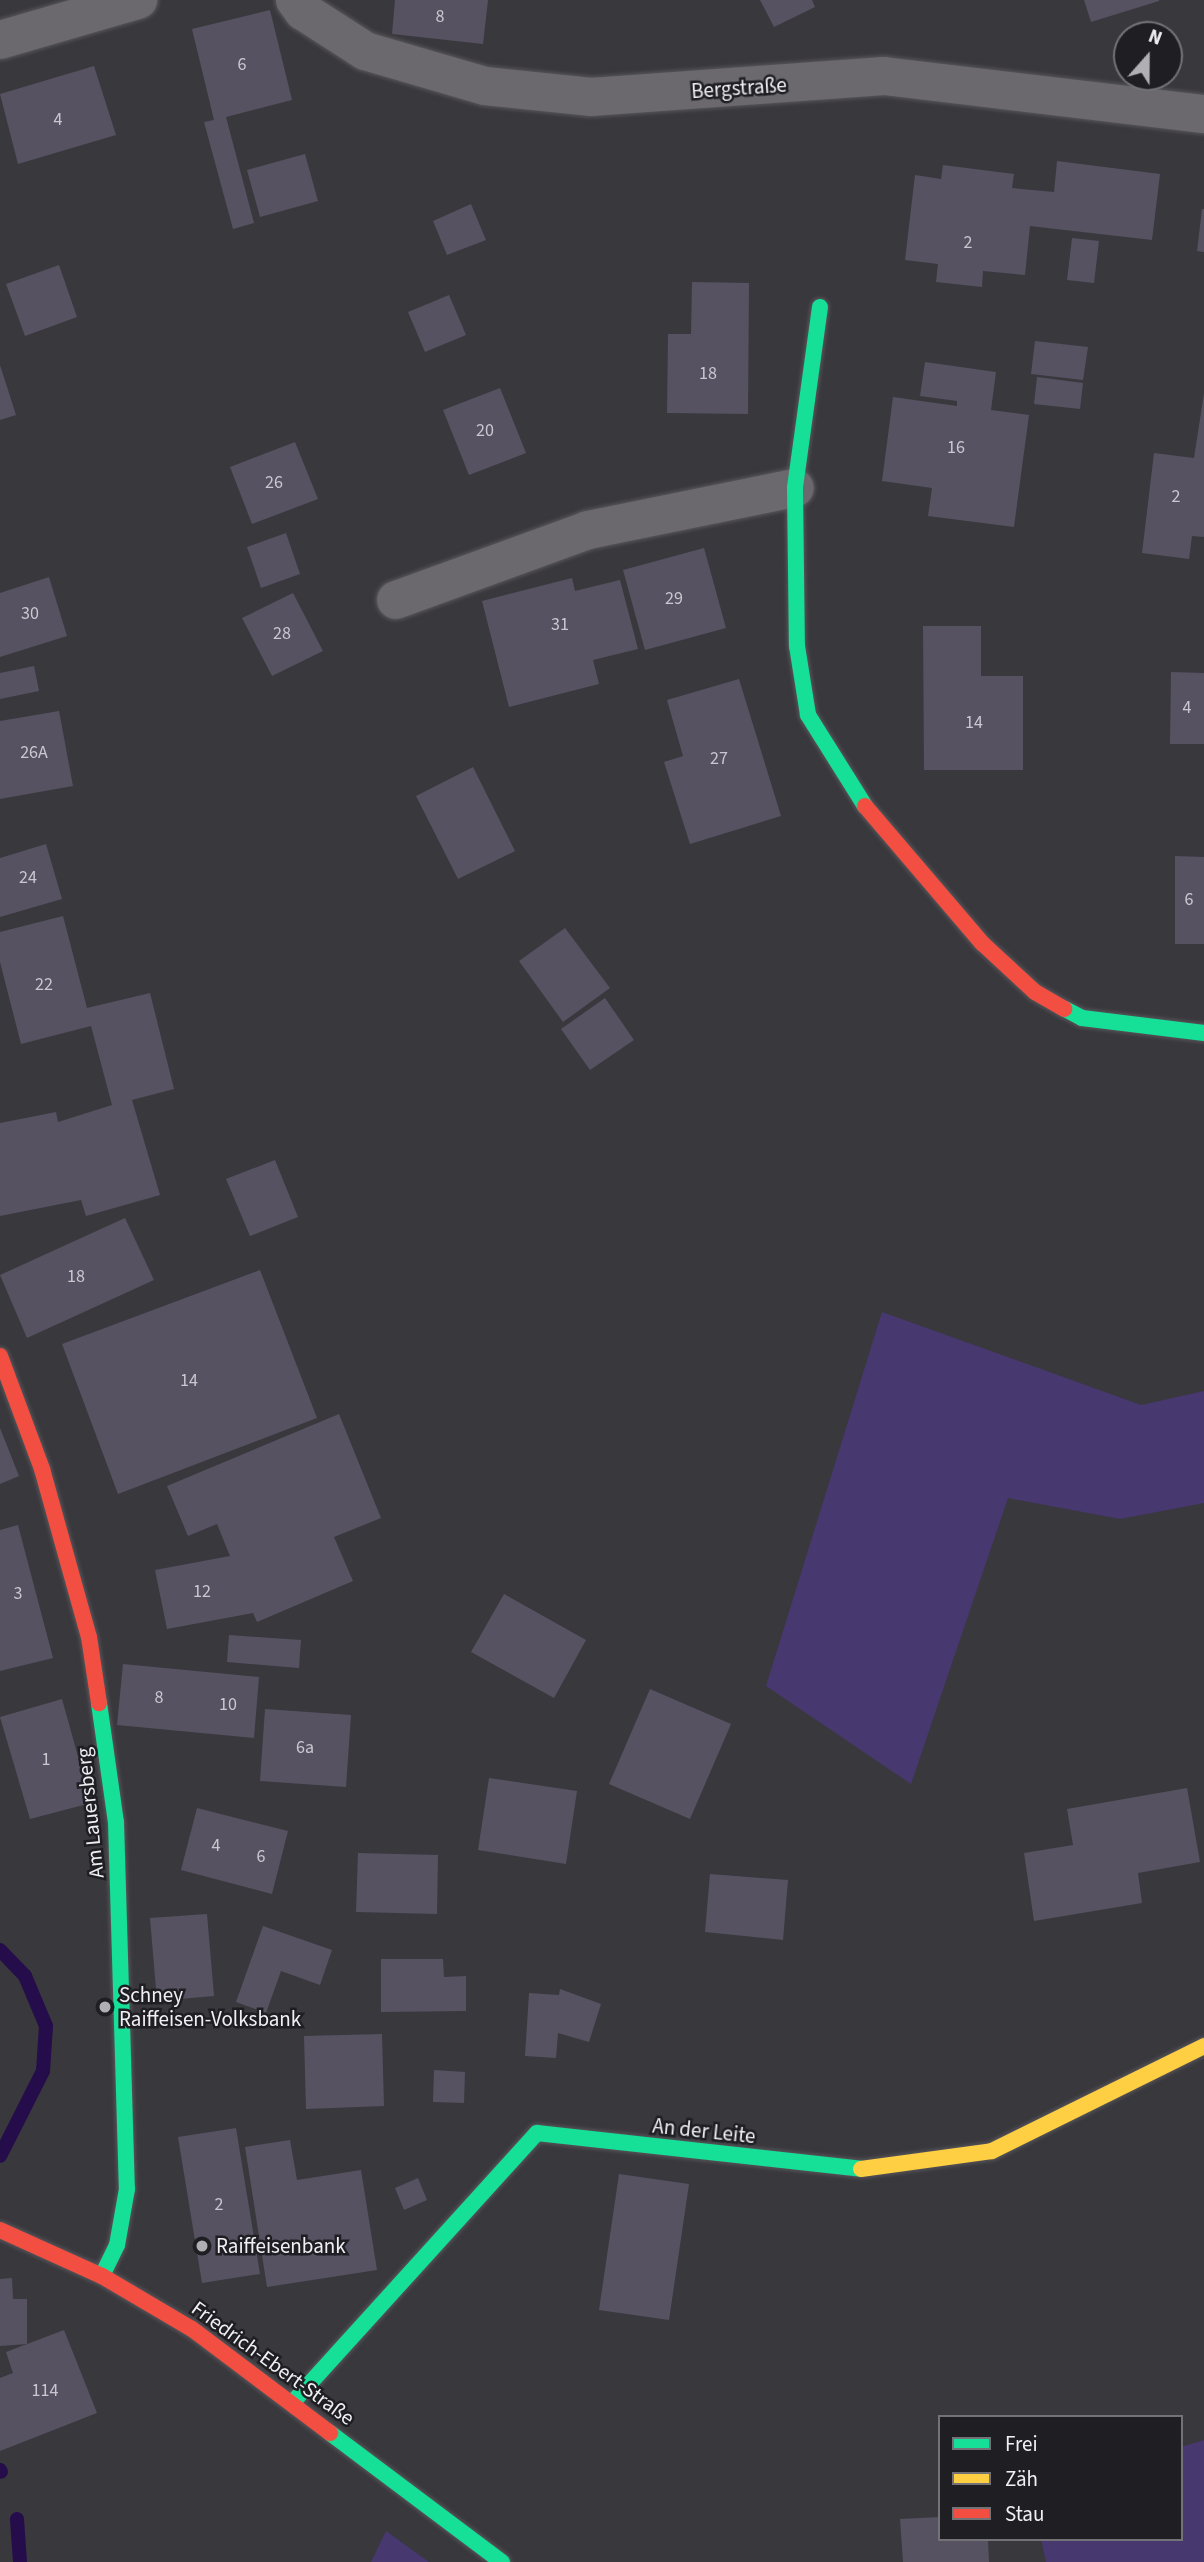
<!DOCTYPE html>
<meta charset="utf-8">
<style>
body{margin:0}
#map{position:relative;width:1204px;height:2562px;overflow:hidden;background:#39383d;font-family:"Source Sans 3",sans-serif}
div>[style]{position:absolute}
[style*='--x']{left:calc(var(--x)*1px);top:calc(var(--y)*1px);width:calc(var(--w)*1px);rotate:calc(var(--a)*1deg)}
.green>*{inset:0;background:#473870}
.stream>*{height:14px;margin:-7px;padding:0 7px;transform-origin:7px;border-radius:7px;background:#250c4b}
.building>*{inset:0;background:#565262}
.roads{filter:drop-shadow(0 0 2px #57565a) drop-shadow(0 0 2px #57565a)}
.street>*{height:38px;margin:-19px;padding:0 19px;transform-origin:19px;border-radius:19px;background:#6b696e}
.fast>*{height:16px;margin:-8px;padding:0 8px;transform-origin:8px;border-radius:8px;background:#16e098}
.slow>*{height:16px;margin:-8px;padding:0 8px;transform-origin:8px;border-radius:8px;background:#ffcf43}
.jam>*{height:16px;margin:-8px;padding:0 8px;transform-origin:8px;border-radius:8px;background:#f24e42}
.dots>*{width:19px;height:19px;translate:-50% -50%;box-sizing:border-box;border:4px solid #1f1f23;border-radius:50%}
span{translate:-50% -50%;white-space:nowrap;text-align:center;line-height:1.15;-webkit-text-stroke:5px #1f1f23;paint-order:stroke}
.number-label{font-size:18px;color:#c9c8d0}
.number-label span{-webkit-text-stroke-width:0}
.street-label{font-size:21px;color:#efeff4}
.poi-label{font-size:21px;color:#efeff4}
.left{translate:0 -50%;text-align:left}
.legend{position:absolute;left:938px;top:2415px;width:245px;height:126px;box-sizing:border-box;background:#1f1f23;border:2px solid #727277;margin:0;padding:9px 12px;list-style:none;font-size:21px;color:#efeff4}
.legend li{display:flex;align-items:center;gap:14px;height:35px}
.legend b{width:35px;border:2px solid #727277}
.north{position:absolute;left:1113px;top:21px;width:70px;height:70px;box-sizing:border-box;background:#1f1f23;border:2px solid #727277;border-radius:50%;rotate:21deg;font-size:19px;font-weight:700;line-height:28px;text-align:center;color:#efeff4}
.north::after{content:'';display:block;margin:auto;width:24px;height:32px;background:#afafb4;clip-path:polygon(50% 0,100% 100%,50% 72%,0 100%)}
</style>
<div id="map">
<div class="green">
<div style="clip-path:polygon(882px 1312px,1141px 1405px,1204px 1391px,1204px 1503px,1120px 1519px,1008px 1498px,911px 1784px,766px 1686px)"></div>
<div style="clip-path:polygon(1204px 2440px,1204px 2562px,1046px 2562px,1041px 2539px,1181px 2539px,1181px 2447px)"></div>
<div style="clip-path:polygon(386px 2531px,429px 2562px,371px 2562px)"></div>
</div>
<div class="stream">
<div style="--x:0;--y:1950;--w:36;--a:46"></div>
<div style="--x:25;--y:1976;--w:54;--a:67.2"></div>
<div style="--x:46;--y:2026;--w:45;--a:93.8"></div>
<div style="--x:43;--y:2071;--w:95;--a:116.8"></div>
<div style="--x:0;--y:2470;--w:2;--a:63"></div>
<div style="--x:17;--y:2519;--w:43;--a:86"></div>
</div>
<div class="building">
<div style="clip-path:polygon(395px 0,488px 0,483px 44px,392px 34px)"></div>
<div style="clip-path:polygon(760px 0,812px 0,815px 7px,774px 27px)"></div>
<div style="clip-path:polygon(1084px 0,1159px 0,1159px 1px,1091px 22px)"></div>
<div style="clip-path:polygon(270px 10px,292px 100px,226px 117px,254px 223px,233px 229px,204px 122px,214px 120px,192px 29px)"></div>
<div style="clip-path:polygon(94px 66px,116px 135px,18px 164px,0 94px)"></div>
<div style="clip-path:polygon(305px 154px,318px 201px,260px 217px,247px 170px)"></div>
<div style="clip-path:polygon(1057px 161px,1160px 174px,1152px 240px,1030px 226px,1025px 275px,983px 271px,982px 287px,936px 282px,938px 264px,905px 260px,915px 175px,941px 179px,943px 165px,1014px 174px,1012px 188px,1054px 192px)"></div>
<div style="clip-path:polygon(471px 204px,486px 240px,447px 255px,433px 221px)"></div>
<div style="clip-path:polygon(1202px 209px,1204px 209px,1204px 252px,1197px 251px)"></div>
<div style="clip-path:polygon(1072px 238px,1099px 241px,1094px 283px,1067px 280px)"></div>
<div style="clip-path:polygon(59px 265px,77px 317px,25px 336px,6px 284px)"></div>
<div style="clip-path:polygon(692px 282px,749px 283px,748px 414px,667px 413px,668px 334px,691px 334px)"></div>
<div style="clip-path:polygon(449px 295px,466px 335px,425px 352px,408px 312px)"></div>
<div style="clip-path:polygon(1035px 341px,1088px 347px,1083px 380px,1031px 374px)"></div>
<div style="clip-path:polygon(925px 362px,996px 372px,991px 410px,1029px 415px,1014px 527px,928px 516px,932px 488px,882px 481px,893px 397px,957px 406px,957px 401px,920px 396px)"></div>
<div style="clip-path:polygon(0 365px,16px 415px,0 420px)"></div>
<div style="clip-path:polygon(1037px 377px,1083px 383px,1080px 409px,1034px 404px)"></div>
<div style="clip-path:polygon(500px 388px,526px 453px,469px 475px,443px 410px)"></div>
<div style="clip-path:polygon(1204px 393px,1204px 537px,1192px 536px,1189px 559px,1142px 553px,1154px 453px,1194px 458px)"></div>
<div style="clip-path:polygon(295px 442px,318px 499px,252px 524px,230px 467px)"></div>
<div style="clip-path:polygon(286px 533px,300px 574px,261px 588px,247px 547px)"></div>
<div style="clip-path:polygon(704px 548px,726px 628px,645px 650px,623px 570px)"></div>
<div style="clip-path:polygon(49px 577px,67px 636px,0 657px,0 593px)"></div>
<div style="clip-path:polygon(572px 578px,575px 591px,620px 580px,638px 649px,593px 660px,599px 684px,509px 707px,482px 601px)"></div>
<div style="clip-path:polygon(293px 593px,323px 651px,272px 676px,242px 618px)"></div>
<div style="clip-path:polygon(923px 626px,981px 626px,981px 676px,1023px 676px,1023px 770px,924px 770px)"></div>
<div style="clip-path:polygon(34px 666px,39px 691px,0 699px,0 673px)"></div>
<div style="clip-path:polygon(1171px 672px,1204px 673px,1204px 744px,1170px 744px)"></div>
<div style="clip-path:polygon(739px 679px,781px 816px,690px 844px,664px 762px,683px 756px,667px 700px)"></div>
<div style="clip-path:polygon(59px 711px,73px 786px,0 799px,0 721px)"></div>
<div style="clip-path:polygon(473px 767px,515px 851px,458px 879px,416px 796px)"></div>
<div style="clip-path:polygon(46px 844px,62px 899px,0 917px,0 858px)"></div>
<div style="clip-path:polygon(1175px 856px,1204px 857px,1204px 944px,1175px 944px)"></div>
<div style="clip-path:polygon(63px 916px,87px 1008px,150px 993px,174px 1089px,132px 1100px,160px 1195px,86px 1216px,81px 1200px,0 1216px,0 1123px,56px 1112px,58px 1122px,112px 1105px,91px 1026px,21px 1044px,0 962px,0 932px)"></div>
<div style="clip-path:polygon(565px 928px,610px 988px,563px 1022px,519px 961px)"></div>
<div style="clip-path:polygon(605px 998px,634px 1040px,590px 1070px,561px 1029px)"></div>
<div style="clip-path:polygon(275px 1160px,298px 1217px,250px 1236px,226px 1179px)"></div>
<div style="clip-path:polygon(125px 1218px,154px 1280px,27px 1338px,0 1275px)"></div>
<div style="clip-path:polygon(260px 1270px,317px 1418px,118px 1494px,62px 1344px)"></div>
<div style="clip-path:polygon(339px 1414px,381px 1518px,334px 1537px,353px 1581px,257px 1622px,253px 1613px,167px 1629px,155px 1570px,230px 1556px,217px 1524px,188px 1536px,167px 1486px)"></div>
<div style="clip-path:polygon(0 1428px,19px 1476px,0 1484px)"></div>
<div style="clip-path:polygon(18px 1525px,53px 1658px,0 1671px,0 1530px)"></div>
<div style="clip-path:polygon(504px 1594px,586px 1640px,554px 1698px,471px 1652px)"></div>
<div style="clip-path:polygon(229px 1635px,301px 1640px,299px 1668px,227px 1662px)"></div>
<div style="clip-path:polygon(123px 1664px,259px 1677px,254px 1738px,117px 1725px)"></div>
<div style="clip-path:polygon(650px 1689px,731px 1724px,690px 1819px,609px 1784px)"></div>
<div style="clip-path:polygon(62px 1699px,91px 1803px,30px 1819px,0 1717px)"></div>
<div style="clip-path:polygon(265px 1709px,351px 1715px,346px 1787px,260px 1781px)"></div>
<div style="clip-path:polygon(489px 1778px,577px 1791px,566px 1864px,478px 1850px)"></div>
<div style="clip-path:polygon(1187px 1788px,1200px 1862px,1138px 1873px,1142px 1903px,1034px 1921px,1024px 1853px,1073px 1845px,1067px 1809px)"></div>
<div style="clip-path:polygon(197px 1808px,288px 1831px,272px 1894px,181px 1870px)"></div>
<div style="clip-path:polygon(358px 1853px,438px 1855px,437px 1914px,356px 1912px)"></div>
<div style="clip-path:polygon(710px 1874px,788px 1880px,783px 1940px,705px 1932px)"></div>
<div style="clip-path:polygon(207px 1914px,214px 1996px,157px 2001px,150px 1918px)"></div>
<div style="clip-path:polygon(263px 1926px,332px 1950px,320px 1985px,281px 1971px,266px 2013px,236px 2002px)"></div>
<div style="clip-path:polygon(381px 1959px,443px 1959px,444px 1977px,466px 1976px,466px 2011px,381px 2012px)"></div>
<div style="clip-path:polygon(560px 1989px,601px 2004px,589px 2042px,558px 2033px,556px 2058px,525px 2056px,529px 1993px,559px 1995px)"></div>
<div style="clip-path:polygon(382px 2034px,384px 2106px,306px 2109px,304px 2036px)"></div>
<div style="clip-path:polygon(434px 2070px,465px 2072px,464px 2103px,433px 2102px)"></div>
<div style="clip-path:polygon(236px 2128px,260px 2274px,202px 2283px,178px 2137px)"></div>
<div style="clip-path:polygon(290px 2140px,297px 2180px,361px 2170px,377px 2270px,267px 2287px,245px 2147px)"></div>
<div style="clip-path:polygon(619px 2174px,689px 2184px,669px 2320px,599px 2310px)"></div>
<div style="clip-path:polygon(418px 2178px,427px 2200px,404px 2210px,395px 2188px)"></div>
<div style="clip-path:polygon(12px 2278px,13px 2299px,27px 2299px,27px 2344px,0 2346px,0 2279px)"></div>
<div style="clip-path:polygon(64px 2330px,97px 2413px,0 2451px,0 2378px,13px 2373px,6px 2352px)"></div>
<div style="clip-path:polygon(940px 2517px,940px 2539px,988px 2539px,989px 2562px,903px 2562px,900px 2519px)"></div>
</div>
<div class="roads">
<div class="street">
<div style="--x:295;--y:0;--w:14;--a:54"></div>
<div style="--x:303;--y:11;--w:74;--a:32.8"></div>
<div style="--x:365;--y:51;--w:125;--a:16.3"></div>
<div style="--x:485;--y:86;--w:107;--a:5.9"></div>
<div style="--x:591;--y:97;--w:294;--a:-4.1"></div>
<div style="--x:884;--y:76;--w:322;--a:6.8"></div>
<div style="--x:0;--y:40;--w:144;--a:-16.2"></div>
<div style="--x:396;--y:600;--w:204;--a:-20"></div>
<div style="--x:588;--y:530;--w:211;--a:-11.5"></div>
</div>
<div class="fast">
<div style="--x:820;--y:307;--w:183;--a:97.9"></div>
<div style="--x:795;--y:488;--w:158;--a:89.3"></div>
<div style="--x:797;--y:646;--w:70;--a:80.9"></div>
<div style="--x:808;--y:715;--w:107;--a:57.9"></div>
<div style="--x:1065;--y:1009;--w:19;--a:28"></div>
<div style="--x:1082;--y:1018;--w:123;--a:7"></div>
<div style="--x:99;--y:1703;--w:120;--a:81.9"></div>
<div style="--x:116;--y:1822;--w:367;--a:88.3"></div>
<div style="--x:127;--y:2189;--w:57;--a:100.1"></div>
<div style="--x:117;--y:2245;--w:34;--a:116"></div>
<div style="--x:293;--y:2402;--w:363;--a:-47.8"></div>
<div style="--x:537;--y:2133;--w:326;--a:6.3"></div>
<div style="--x:330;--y:2433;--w:215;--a:36.9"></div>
</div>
<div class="slow">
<div style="--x:861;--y:2169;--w:132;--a:-7.8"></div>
<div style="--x:992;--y:2151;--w:237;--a:-26.3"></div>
</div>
<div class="jam">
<div style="--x:865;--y:806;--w:180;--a:49.5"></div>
<div style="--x:982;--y:943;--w:72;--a:42.8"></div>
<div style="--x:1035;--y:992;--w:34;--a:30"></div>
<div style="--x:0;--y:1356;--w:121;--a:69.6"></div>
<div style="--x:42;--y:1469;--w:174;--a:74.4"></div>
<div style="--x:89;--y:1637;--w:67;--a:81.4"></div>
<div style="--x:0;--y:2230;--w:112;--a:24.3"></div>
<div style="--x:102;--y:2276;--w:104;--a:30.5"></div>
<div style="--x:192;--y:2329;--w:173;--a:37"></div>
</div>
</div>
<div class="dots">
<div style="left:105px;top:2007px;background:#afafb4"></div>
<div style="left:202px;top:2246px;background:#afafb4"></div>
</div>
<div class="number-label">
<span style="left:440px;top:17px">8</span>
<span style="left:242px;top:65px">6</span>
<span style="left:58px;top:120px">4</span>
<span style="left:968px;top:243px">2</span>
<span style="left:708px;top:374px">18</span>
<span style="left:485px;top:431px">20</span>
<span style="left:956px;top:448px">16</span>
<span style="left:274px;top:483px">26</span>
<span style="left:1176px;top:497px">2</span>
<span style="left:674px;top:599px">29</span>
<span style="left:30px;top:614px">30</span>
<span style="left:560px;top:625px">31</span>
<span style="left:282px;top:634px">28</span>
<span style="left:1187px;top:708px">4</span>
<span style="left:974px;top:723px">14</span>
<span style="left:34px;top:753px">26A</span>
<span style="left:719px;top:759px">27</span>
<span style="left:28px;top:878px">24</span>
<span style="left:1189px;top:900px">6</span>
<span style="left:44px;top:985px">22</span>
<span style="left:76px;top:1277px">18</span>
<span style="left:189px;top:1381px">14</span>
<span style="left:202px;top:1592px">12</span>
<span style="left:18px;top:1594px">3</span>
<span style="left:159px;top:1698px">8</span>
<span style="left:228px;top:1705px">10</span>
<span style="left:305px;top:1748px">6a</span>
<span style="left:46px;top:1760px">1</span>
<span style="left:216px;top:1846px">4</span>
<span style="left:261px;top:1857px">6</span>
<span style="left:219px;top:2205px">2</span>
<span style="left:45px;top:2391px">114</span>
</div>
<div class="street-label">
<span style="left:739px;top:88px;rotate:-4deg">Bergstraße</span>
<span style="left:90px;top:1813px;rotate:-96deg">Am Lauersberg</span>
<span style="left:704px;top:2131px;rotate:6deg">An der Leite</span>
<span style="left:273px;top:2363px;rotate:36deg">Friedrich-Ebert-Straße</span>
</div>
<div class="poi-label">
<span class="left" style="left:119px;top:2007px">Schney<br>Raiffeisen-Volksbank</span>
<span class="left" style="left:216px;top:2246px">Raiffeisenbank</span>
</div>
<ul class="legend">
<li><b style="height:9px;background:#16e098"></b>Frei</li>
<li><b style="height:9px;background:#ffcf43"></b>Zäh</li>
<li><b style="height:9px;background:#f24e42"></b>Stau</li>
</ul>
<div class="north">N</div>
</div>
